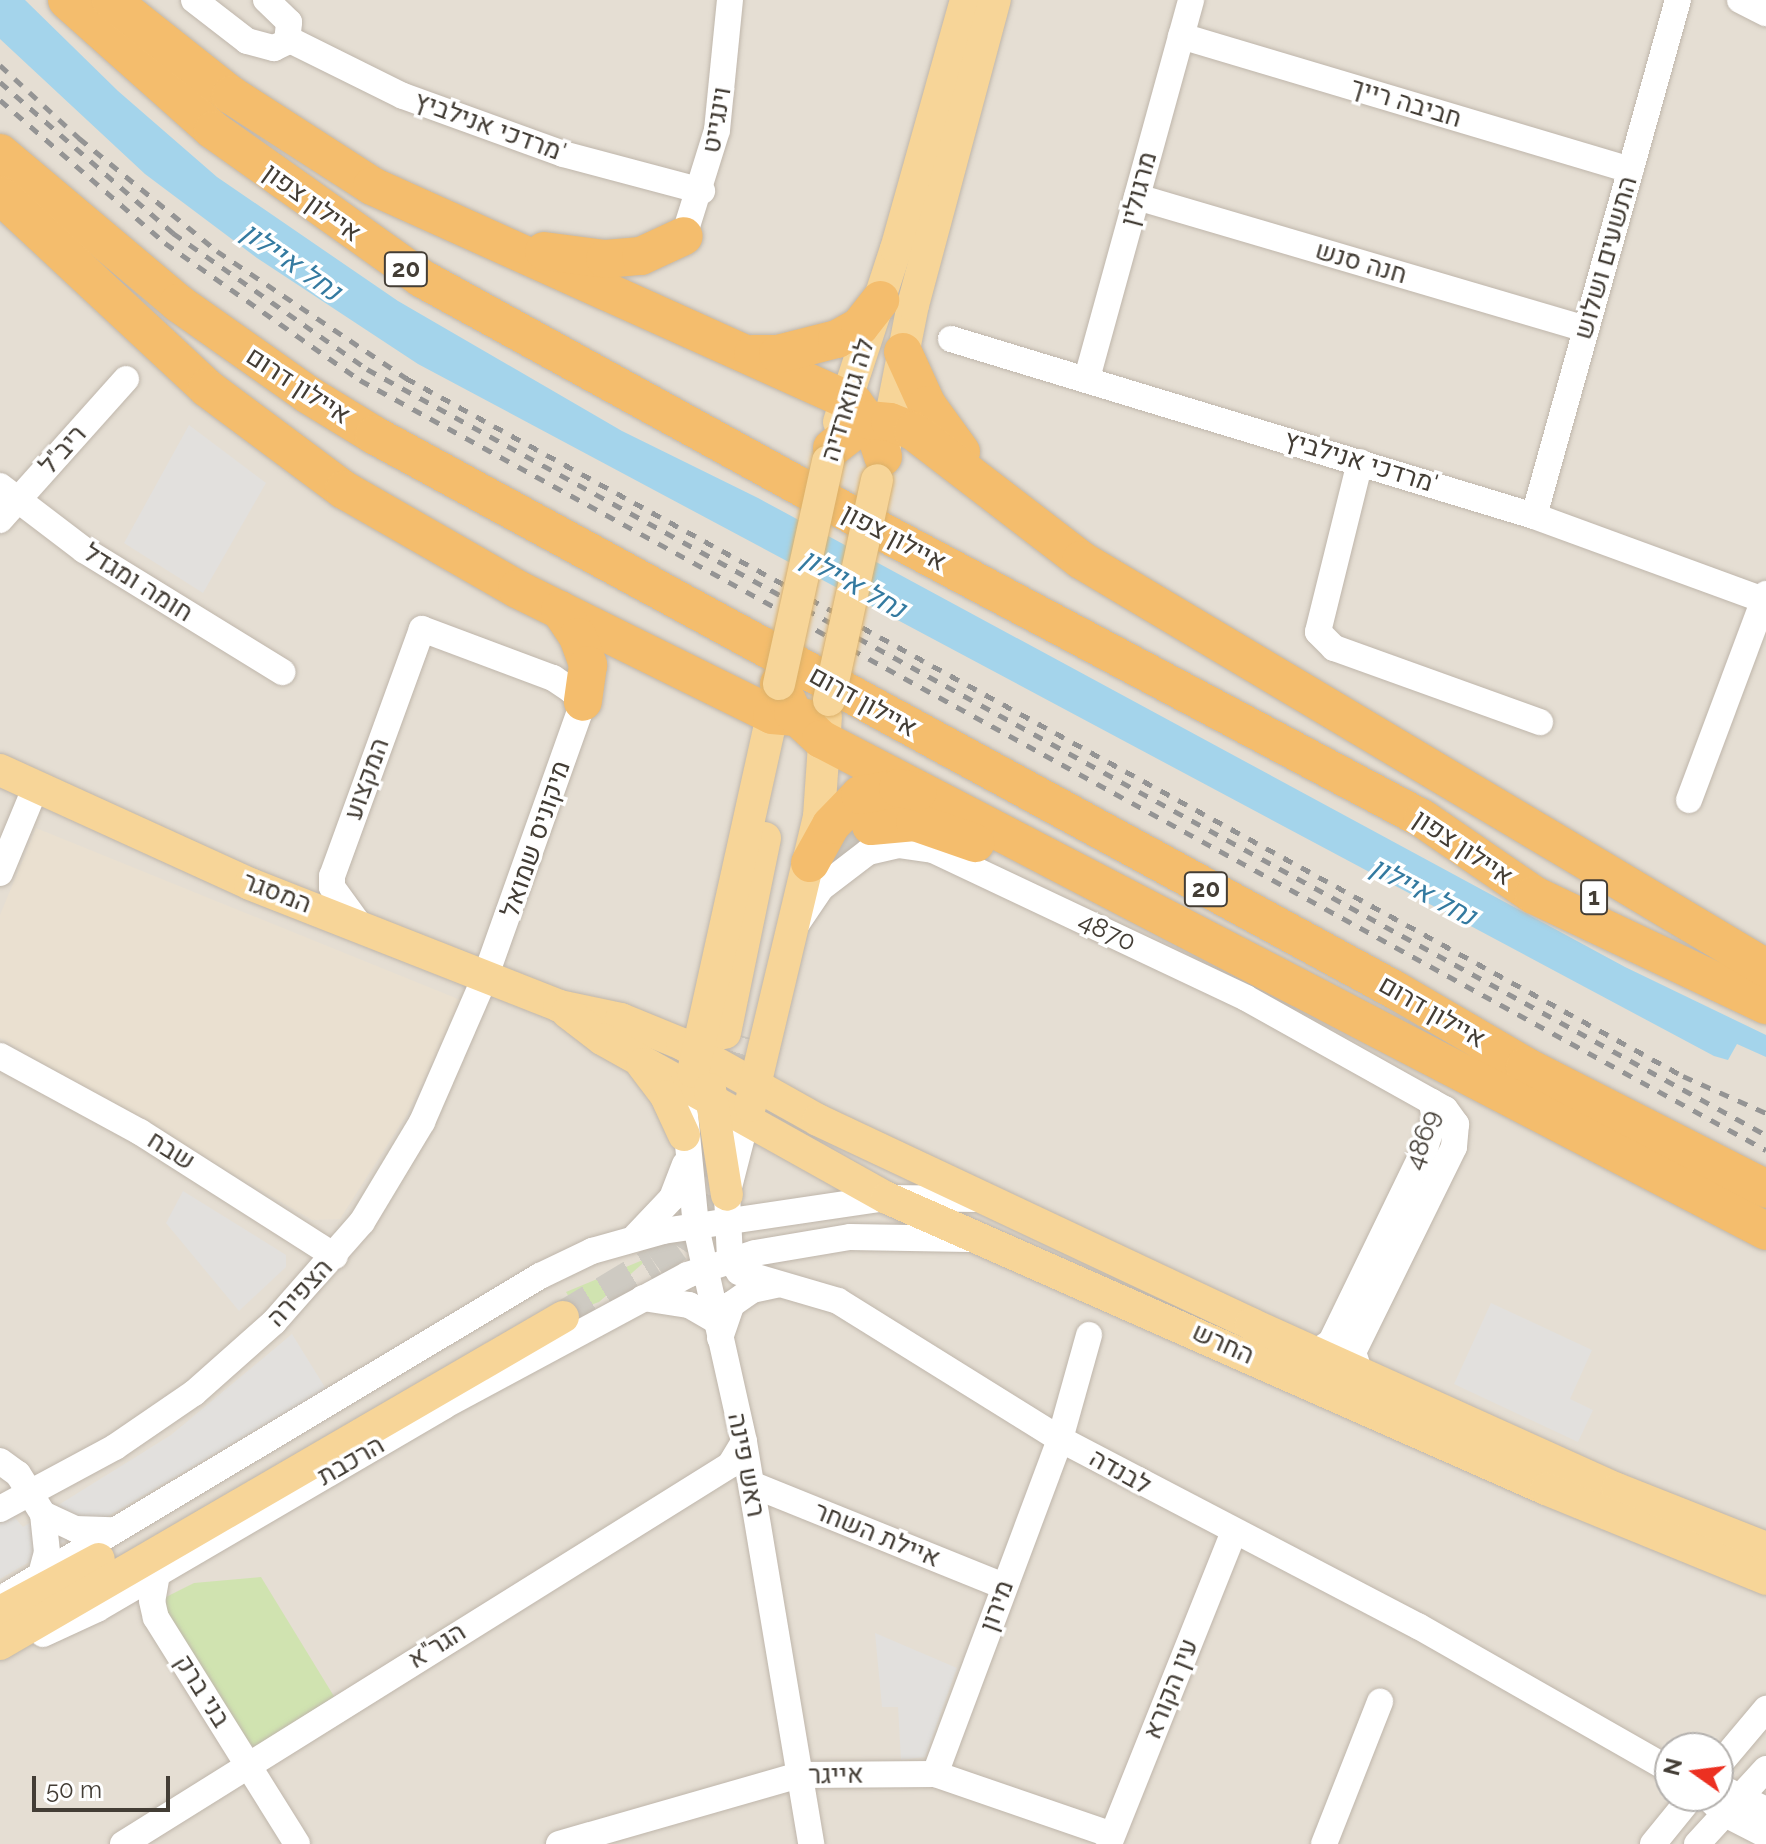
<!DOCTYPE html>
<meta charset="utf-8">
<style>
body{margin:0}
#map{position:relative;width:1766px;height:1844px;overflow:hidden;background:#f1ede5;font-family:Raleway,Heebo,sans-serif}
div>[style]{position:absolute}
[style*='--x']{left:calc(var(--x)*1px);top:calc(var(--y)*1px);width:calc(var(--w)*1px);rotate:calc(var(--a)*1deg)}
.residential>*{inset:0;background:#e5ded3}
.education>*{inset:0;background:#eae0d0}
.green>*{inset:0;background:#d0e3b0}
.parking>*{inset:0;background:#e2e0dd}
.water>*{inset:0;background:#a4d4eb}
.major-tunnel>*{height:32px;margin-top:-16px;transform-origin:0;background:repeating-linear-gradient(90deg,#cecac2 0 32px,transparent 0 48px)}
.highway-tunnel>*{height:38px;margin-top:-19px;transform-origin:0;background:repeating-linear-gradient(90deg,#cecac2 0 38px,transparent 0 57px)}
.roads{filter:drop-shadow(0 0 2px #bfb6ab) drop-shadow(0 0 2px #bfb6ab)}
.minor>*{height:26px;margin:-13px;padding:0 13px;transform-origin:13px;border-radius:13px;background:#fff}
.major>*{height:32px;margin:-16px;padding:0 16px;transform-origin:16px;border-radius:16px;background:#f7d598}
.highway>*{height:38px;margin:-19px;padding:0 19px;transform-origin:19px;border-radius:19px;background:#f4bd6d}
.rail>*{height:5px;margin-top:-2.5px;transform-origin:0;background:repeating-linear-gradient(90deg,#949494 0 10px,transparent 0 20px)}
.bridges{filter:drop-shadow(0 0 2px #dbb069) drop-shadow(0 0 2px #dbb069)}
.major-bridge>*{height:32px;margin:-16px;padding:0 16px;transform-origin:16px;border-radius:16px;background:#f7d598}
span{translate:-50% -50%;white-space:nowrap;text-align:center;line-height:1.15;-webkit-text-stroke:7px #fff;paint-order:stroke}
.shield-label span{padding:2px 6px;background:#fff;border:2px solid;border-radius:6px;-webkit-text-stroke-width:0}
.shield-label{font-size:24px;color:#433d35;font-weight:700}
.street-label{font-size:26px;color:#433d35}
.water-label{font-size:28px;color:#347aa0;font-style:italic}
.north{position:absolute;left:1654px;top:1732px;width:80px;height:80px;box-sizing:border-box;background:#fff;border:2px solid #b4b1ae;border-radius:50%;rotate:284deg;font-size:22px;font-weight:700;line-height:32px;text-align:center;color:#433d35}
.north::after{content:'';display:block;margin:auto;width:28px;height:36px;background:#ec3021;clip-path:polygon(50% 0,100% 100%,50% 72%,0 100%)}
.scale{position:absolute;left:32px;top:1776px;width:138px;height:36px;box-sizing:border-box;border:4px solid #433d35;border-top:0;padding-left:10px;font-size:24px;line-height:28px;white-space:nowrap;color:#433d35;-webkit-text-stroke:6px #fff;paint-order:stroke}
</style>
<div id="map">
<div class="residential">
<div style="clip-path:polygon(evenodd,0 0,1766px 0,1766px 1844px,0 1844px,0 0,1670px 1748px,1718px 1748px,1718px 1796px,1670px 1796px,1670px 1748px)"></div>
</div>
<div class="education">
<div style="clip-path:polygon(36px 828px,463px 1001px,406px 1116px,340px 1219px,312px 1220px,0 1038px,0 915px)"></div>
</div>
<div class="green">
<div style="clip-path:polygon(650px 1257px,599px 1302px,577px 1310px,566px 1292px)"></div>
<div style="clip-path:polygon(261px 1577px,335px 1698px,251px 1753px,166px 1613px,166px 1597px,194px 1583px)"></div>
</div>
<div class="parking">
<div style="clip-path:polygon(189px 425px,266px 483px,203px 593px,124px 543px)"></div>
<div style="clip-path:polygon(183px 1191px,286px 1255px,286px 1267px,239px 1311px,166px 1223px)"></div>
<div style="clip-path:polygon(1491px 1303px,1592px 1350px,1570px 1399px,1593px 1410px,1578px 1442px,1454px 1384px)"></div>
<div style="clip-path:polygon(292px 1334px,326px 1389px,0 1579px,0 1516px,9px 1511px,23px 1527px,171px 1435px)"></div>
<div style="clip-path:polygon(875px 1633px,957px 1668px,925px 1757px,901px 1760px,898px 1707px,882px 1707px)"></div>
</div>
<div class="water">
<div style="clip-path:polygon(0 0,25px 0,118px 91px,217px 177px,398px 301px,622px 431px,758px 498px,1625px 967px,1766px 1035px,1766px 1057px,1737px 1044px,1728px 1060px,1714px 1056px,418px 364px,257px 258px,145px 174px,0 39px)"></div>
</div>
<div class="major-tunnel">
<div style="--x:563;--y:1317;--w:106;--a:-31.1"></div>
<div style="--x:654;--y:1262;--w:28;--a:-35"></div>
<div style="--x:677;--y:1246;--w:27;--a:-57"></div>
<div style="--x:692;--y:1223;--w:194;--a:-73.2"></div>
</div>
<div class="highway-tunnel">
<div style="--x:812;--y:884;--w:33;--a:-59"></div>
<div style="--x:829;--y:856;--w:52;--a:-35.5"></div>
</div>
<div class="roads">
<div class="minor">
<div style="--x:194;--y:0;--w:67;--a:37.7"></div>
<div style="--x:247;--y:41;--w:28;--a:15"></div>
<div style="--x:274;--y:48;--w:14;--a:-25"></div>
<div style="--x:287;--y:42;--w:20;--a:-84"></div>
<div style="--x:289;--y:22;--w:32;--a:-136"></div>
<div style="--x:1740;--y:0;--w:29;--a:27"></div>
<div style="--x:1181;--y:36;--w:469;--a:16.6"></div>
<div style="--x:288;--y:39;--w:128;--a:26.4"></div>
<div style="--x:403;--y:96;--w:170;--a:19.9"></div>
<div style="--x:563;--y:154;--w:144;--a:14.9"></div>
<div style="--x:1137;--y:197;--w:468;--a:16.4"></div>
<div style="--x:684;--y:236;--w:111;--a:-72.7"></div>
<div style="--x:717;--y:130;--w:131;--a:-84.3"></div>
<div style="--x:951;--y:339;--w:609;--a:16.89"></div>
<div style="--x:1534;--y:516;--w:247;--a:20.1"></div>
<div style="--x:1087;--y:378;--w:392;--a:-74.6"></div>
<div style="--x:1360;--y:462;--w:175;--a:103.9"></div>
<div style="--x:1318;--y:632;--w:23;--a:45"></div>
<div style="--x:1334;--y:648;--w:219;--a:19.8"></div>
<div style="--x:0;--y:486;--w:106;--a:37.3"></div>
<div style="--x:84;--y:550;--w:233;--a:31.6"></div>
<div style="--x:1534;--y:516;--w:536;--a:-74.41"></div>
<div style="--x:0;--y:520;--w:189;--a:-48.2"></div>
<div style="--x:1689;--y:800;--w:220;--a:-69.5"></div>
<div style="--x:0;--y:873;--w:94;--a:-67.5"></div>
<div style="--x:798;--y:922;--w:41;--a:-55.9"></div>
<div style="--x:821;--y:888;--w:59;--a:-37.5"></div>
<div style="--x:868;--y:852;--w:31;--a:-13"></div>
<div style="--x:898;--y:845;--w:35;--a:8"></div>
<div style="--x:933;--y:850;--w:346;--a:25.3"></div>
<div style="--x:1246;--y:998;--w:228;--a:29.2"></div>
<div style="--x:1445;--y:1109;--w:19;--a:54"></div>
<div style="--x:1456;--y:1124;--w:23;--a:95"></div>
<div style="--x:1454;--y:1147;--w:229;--a:116.2"></div>
<div style="--x:1353;--y:1352;--w:23;--a:72"></div>
<div style="--x:0;--y:1056;--w:159;--a:28.5"></div>
<div style="--x:140;--y:1132;--w:231;--a:32.5"></div>
<div style="--x:685;--y:1114;--w:114;--a:84.4"></div>
<div style="--x:696;--y:1227;--w:220;--a:77.4"></div>
<div style="--x:744;--y:1442;--w:408;--a:80.5"></div>
<div style="--x:746;--y:1121;--w:76;--a:104.4"></div>
<div style="--x:727;--y:1195;--w:64;--a:87.3"></div>
<div style="--x:730;--y:1259;--w:16;--a:55"></div>
<div style="--x:739;--y:1272;--w:103;--a:16.3"></div>
<div style="--x:838;--y:1301;--w:261;--a:31.9"></div>
<div style="--x:1060;--y:1439;--w:404;--a:27.6"></div>
<div style="--x:1418;--y:1626;--w:290;--a:29.7"></div>
<div style="--x:636;--y:1236;--w:52;--a:-46.5"></div>
<div style="--x:672;--y:1198;--w:36;--a:-69"></div>
<div style="--x:643;--y:1298;--w:47;--a:8.7"></div>
<div style="--x:689;--y:1305;--w:30;--a:30"></div>
<div style="--x:720;--y:1338;--w:36;--a:-71"></div>
<div style="--x:732;--y:1304;--w:24;--a:-35"></div>
<div style="--x:752;--y:1290;--w:25;--a:-12"></div>
<div style="--x:1306;--y:1350;--w:13;--a:0"></div>
<div style="--x:1319;--y:1350;--w:14;--a:-34"></div>
<div style="--x:1331;--y:1342;--w:216;--a:-64.1"></div>
<div style="--x:1425;--y:1148;--w:33;--a:-72"></div>
<div style="--x:1435;--y:1117;--w:16;--a:-104"></div>
<div style="--x:0;--y:1461;--w:22;--a:36"></div>
<div style="--x:18;--y:1474;--w:47;--a:58"></div>
<div style="--x:43;--y:1514;--w:38;--a:84"></div>
<div style="--x:47;--y:1552;--w:20;--a:105"></div>
<div style="--x:751;--y:1484;--w:273;--a:22"></div>
<div style="--x:0;--y:1509;--w:131;--a:-28.3"></div>
<div style="--x:115;--y:1447;--w:96;--a:-34.4"></div>
<div style="--x:194;--y:1393;--w:107;--a:-41.6"></div>
<div style="--x:274;--y:1322;--w:133;--a:-48.7"></div>
<div style="--x:362;--y:1222;--w:117;--a:-59"></div>
<div style="--x:422;--y:1122;--w:160;--a:-66.5"></div>
<div style="--x:486;--y:975;--w:290;--a:-70.4"></div>
<div style="--x:583;--y:702;--w:17;--a:-135"></div>
<div style="--x:571;--y:690;--w:22;--a:-146"></div>
<div style="--x:553;--y:678;--w:140;--a:-159.5"></div>
<div style="--x:422;--y:629;--w:263;--a:110"></div>
<div style="--x:332;--y:876;--w:11;--a:90"></div>
<div style="--x:332;--y:887;--w:44;--a:54.2"></div>
<div style="--x:43;--y:1514;--w:35;--a:25"></div>
<div style="--x:75;--y:1529;--w:37;--a:2"></div>
<div style="--x:157;--y:1574;--w:27;--a:100"></div>
<div style="--x:152;--y:1601;--w:17;--a:77"></div>
<div style="--x:156;--y:1618;--w:266;--a:58"></div>
<div style="--x:9;--y:1594;--w:619;--a:-30.92"></div>
<div style="--x:540;--y:1276;--w:58;--a:-25.7"></div>
<div style="--x:592;--y:1251;--w:74;--a:-15.7"></div>
<div style="--x:663;--y:1231;--w:226;--a:-8.4"></div>
<div style="--x:887;--y:1198;--w:91;--a:0.6"></div>
<div style="--x:43;--y:1634;--w:60;--a:-24.8"></div>
<div style="--x:97;--y:1609;--w:402;--a:-30.3"></div>
<div style="--x:444;--y:1406;--w:276;--a:-28.3"></div>
<div style="--x:687;--y:1275;--w:71;--a:-17.9"></div>
<div style="--x:755;--y:1253;--w:96;--a:-9.6"></div>
<div style="--x:850;--y:1237;--w:119;--a:1"></div>
<div style="--x:1718;--y:1766;--w:75;--a:-49.9"></div>
<div style="--x:935;--y:1774;--w:358;--a:-69.5"></div>
<div style="--x:1060;--y:1439;--w:108;--a:-74.4"></div>
<div style="--x:1726;--y:1790;--w:45;--a:26.6"></div>
<div style="--x:1706;--y:1796;--w:26;--a:43"></div>
<div style="--x:1725;--y:1814;--w:46;--a:27.1"></div>
<div style="--x:123;--y:1844;--w:716;--a:-31.98"></div>
<div style="--x:730;--y:1465;--w:27;--a:-59"></div>
<div style="--x:559;--y:1844;--w:250;--a:-16"></div>
<div style="--x:799;--y:1775;--w:136;--a:-0.4"></div>
<div style="--x:935;--y:1774;--w:187;--a:19"></div>
<div style="--x:1109;--y:1844;--w:334;--a:-68.2"></div>
<div style="--x:1324;--y:1844;--w:153;--a:-68.5"></div>
<div style="--x:1653;--y:1844;--w:62;--a:-50.9"></div>
<div style="--x:1697;--y:1844;--w:102;--a:-47.4"></div>
</div>
<div class="major">
<div style="--x:839;--y:422;--w:182;--a:-71.8"></div>
<div style="--x:896;--y:249;--w:259;--a:-74.3"></div>
<div style="--x:885;--y:446;--w:144;--a:-78.8"></div>
<div style="--x:913;--y:305;--w:316;--a:-75"></div>
<div style="--x:0;--y:770;--w:275;--a:24.5"></div>
<div style="--x:250;--y:884;--w:332;--a:21.5"></div>
<div style="--x:559;--y:1006;--w:63;--a:11.8"></div>
<div style="--x:621;--y:1019;--w:66;--a:22.3"></div>
<div style="--x:682;--y:1044;--w:156;--a:29.2"></div>
<div style="--x:818;--y:1120;--w:479;--a:25.2"></div>
<div style="--x:1251;--y:1324;--w:401;--a:24.3"></div>
<div style="--x:1617;--y:1489;--w:160;--a:21.6"></div>
<div style="--x:567;--y:1012;--w:44;--a:37.6"></div>
<div style="--x:602;--y:1039;--w:326;--a:29.2"></div>
<div style="--x:887;--y:1198;--w:720;--a:23.83"></div>
<div style="--x:1546;--y:1489;--w:238;--a:22.2"></div>
<div style="--x:725;--y:1033;--w:199;--a:-78.4"></div>
<div style="--x:642;--y:1064;--w:40;--a:53"></div>
<div style="--x:666;--y:1096;--w:43;--a:65.2"></div>
<div style="--x:693;--y:1072;--w:389;--a:-77.5"></div>
<div style="--x:710;--y:1089;--w:107;--a:80.9"></div>
<div style="--x:750;--y:1106;--w:298;--a:-76.6"></div>
<div style="--x:819;--y:816;--w:99;--a:-86"></div>
<div style="--x:0;--y:1612;--w:112;--a:-28.2"></div>
<div style="--x:0;--y:1644;--w:651;--a:-30.15"></div>
</div>
<div class="highway">
<div style="--x:67;--y:0;--w:195;--a:41.7"></div>
<div style="--x:213;--y:130;--w:255;--a:35.4"></div>
<div style="--x:421;--y:278;--w:538;--a:28.81"></div>
<div style="--x:892;--y:537;--w:601;--a:27.97"></div>
<div style="--x:1423;--y:819;--w:135;--a:34.4"></div>
<div style="--x:1534;--y:895;--w:257;--a:25.4"></div>
<div style="--x:111;--y:0;--w:153;--a:38.4"></div>
<div style="--x:231;--y:95;--w:168;--a:32.8"></div>
<div style="--x:372;--y:186;--w:529;--a:24.24"></div>
<div style="--x:854;--y:403;--w:36;--a:54"></div>
<div style="--x:875;--y:432;--w:26;--a:72"></div>
<div style="--x:0;--y:153;--w:233;--a:40.1"></div>
<div style="--x:178;--y:303;--w:158;--a:35.2"></div>
<div style="--x:307;--y:394;--w:79;--a:31.5"></div>
<div style="--x:374;--y:435;--w:1162;--a:28.53"></div>
<div style="--x:1395;--y:990;--w:151;--a:30.3"></div>
<div style="--x:1525;--y:1066;--w:271;--a:27"></div>
<div style="--x:0;--y:195;--w:283;--a:43"></div>
<div style="--x:207;--y:388;--w:171;--a:36.7"></div>
<div style="--x:344;--y:490;--w:199;--a:29.8"></div>
<div style="--x:517;--y:589;--w:284;--a:26.3"></div>
<div style="--x:772;--y:715;--w:34;--a:5"></div>
<div style="--x:544;--y:251;--w:62;--a:7.5"></div>
<div style="--x:605;--y:259;--w:36;--a:-5"></div>
<div style="--x:641;--y:256;--w:47;--a:-24.9"></div>
<div style="--x:903;--y:352;--w:58;--a:65.6"></div>
<div style="--x:927;--y:405;--w:58;--a:54.1"></div>
<div style="--x:753;--y:354;--w:25;--a:0"></div>
<div style="--x:778;--y:354;--w:61;--a:-14.3"></div>
<div style="--x:837;--y:339;--w:26;--a:-29"></div>
<div style="--x:860;--y:326;--w:33;--a:-52"></div>
<div style="--x:832;--y:448;--w:46;--a:-37.9"></div>
<div style="--x:868;--y:420;--w:22;--a:5"></div>
<div style="--x:890;--y:422;--w:25;--a:21"></div>
<div style="--x:913;--y:431;--w:212;--a:37.5"></div>
<div style="--x:1081;--y:560;--w:797;--a:30.78"></div>
<div style="--x:560;--y:610;--w:32;--a:56"></div>
<div style="--x:578;--y:637;--w:30;--a:70"></div>
<div style="--x:588;--y:665;--w:37;--a:98"></div>
<div style="--x:779;--y:684;--w:32;--a:64"></div>
<div style="--x:793;--y:713;--w:38;--a:43"></div>
<div style="--x:821;--y:739;--w:1065;--a:27.5"></div>
<div style="--x:871;--y:826;--w:44;--a:-5.2"></div>
<div style="--x:915;--y:822;--w:64;--a:19.3"></div>
<div style="--x:810;--y:863;--w:43;--a:-61.1"></div>
<div style="--x:831;--y:825;--w:42;--a:-46"></div>
<div style="--x:860;--y:795;--w:39;--a:-10"></div>
<div style="--x:898;--y:788;--w:20;--a:11"></div>
</div>
</div>
<div class="rail">
<div style="--x:0;--y:65;--w:108;--a:42.7"></div>
<div style="--x:79;--y:138;--w:178;--a:39.3"></div>
<div style="--x:217;--y:251;--w:228;--a:33.9"></div>
<div style="--x:406;--y:378;--w:1455;--a:28.66"></div>
<div style="--x:1683;--y:1076;--w:91;--a:24"></div>
<div style="--x:0;--y:82;--w:230;--a:41.1"></div>
<div style="--x:173;--y:233;--w:237;--a:35"></div>
<div style="--x:367;--y:369;--w:1595;--a:28.7"></div>
<div style="--x:0;--y:100;--w:218;--a:40.9"></div>
<div style="--x:165;--y:243;--w:238;--a:35.1"></div>
<div style="--x:360;--y:380;--w:1603;--a:28.71"></div>
</div>
<div class="bridges">
<div class="major-bridge">
<div style="--x:779;--y:684;--w:228;--a:-77.6"></div>
<div style="--x:829;--y:700;--w:225;--a:-77.7"></div>
</div>
</div>
<div class="shield-label">
<span style="left:406px;top:269px">20</span>
<span style="left:1206px;top:889px">20</span>
<span style="left:1594px;top:897px">1</span>
</div>
<div class="street-label">
<span style="left:1406px;top:103px;rotate:17deg">חביבה רייך</span>
<span style="left:717px;top:120px;rotate:-80deg">וינגייט</span>
<span style="left:490px;top:127px;rotate:20deg">מרדכי אנילביץ'</span>
<span style="left:1139px;top:189px;rotate:-75deg">מרגולין</span>
<span style="left:312px;top:203px;rotate:36deg">איילון צפון</span>
<span style="left:1606px;top:258px;rotate:-74deg">התשעים ושלוש</span>
<span style="left:1361px;top:263px;rotate:16deg">חנה סנש</span>
<span style="left:298px;top:386px;rotate:33deg">איילון דרום</span>
<span style="left:848px;top:400px;rotate:-73deg">לה גווארדיה</span>
<span style="left:63px;top:450px;rotate:-48deg">ריב"ל</span>
<span style="left:1361px;top:462px;rotate:17deg">מרדכי אנילביץ'</span>
<span style="left:894px;top:538px;rotate:28deg">איילון צפון</span>
<span style="left:138px;top:583px;rotate:32deg">חומה ומגדל</span>
<span style="left:863px;top:702px;rotate:29deg">איילון דרום</span>
<span style="left:367px;top:779px;rotate:-70deg">המקצוע</span>
<span style="left:536px;top:839px;rotate:-71deg">מיקוניס שמואל</span>
<span style="left:1463px;top:848px;rotate:34deg">איילון צפון</span>
<span style="left:277px;top:893px;rotate:21deg">המסגר</span>
<span style="left:1107px;top:932px;rotate:25deg">4870</span>
<span style="left:1432px;top:1012px;rotate:30deg">איילון דרום</span>
<span style="left:1423px;top:1140px;rotate:-71deg">4869</span>
<span style="left:171px;top:1151px;rotate:32deg">שבח</span>
<span style="left:300px;top:1293px;rotate:-47deg">הצפירה</span>
<span style="left:1223px;top:1344px;rotate:24deg">החרש</span>
<span style="left:351px;top:1461px;rotate:-30deg">הרכבת</span>
<span style="left:746px;top:1465px;rotate:79deg">ראש פינה</span>
<span style="left:1120px;top:1472px;rotate:29deg">לבנדה</span>
<span style="left:877px;top:1535px;rotate:22deg">איילת השחר</span>
<span style="left:997px;top:1606px;rotate:-70deg">מירון</span>
<span style="left:437px;top:1646px;rotate:-32deg">הגר"א</span>
<span style="left:1171px;top:1689px;rotate:-68deg">עין הקורא</span>
<span style="left:202px;top:1691px;rotate:58deg">בני ברק</span>
<span style="left:836px;top:1775px;rotate:-1deg">אייגר</span>
</div>
<div class="water-label">
<span style="left:291px;top:262px;rotate:35deg">נחל איילון</span>
<span style="left:853px;top:584px;rotate:29deg">נחל איילון</span>
<span style="left:1423px;top:892px;rotate:28deg">נחל איילון</span>
</div>
<div class="north">N</div>
<div class="scale">50 m</div>
</div>
